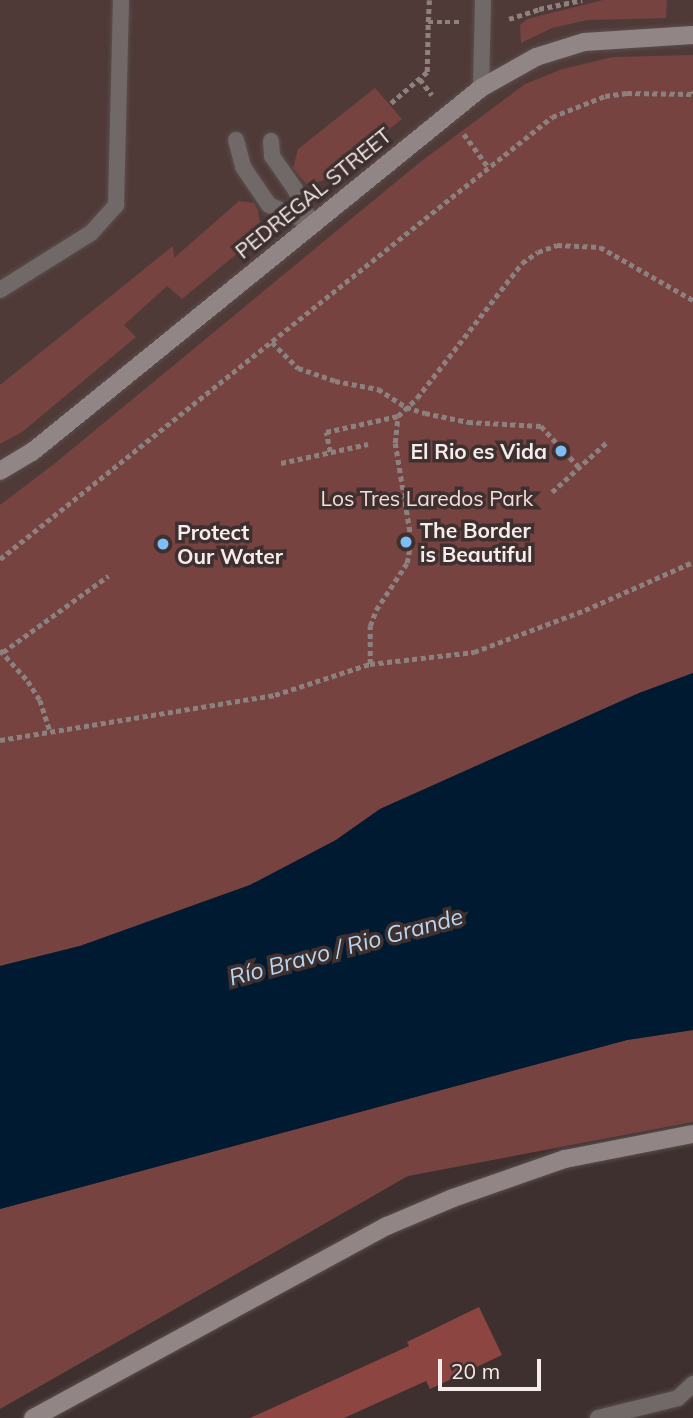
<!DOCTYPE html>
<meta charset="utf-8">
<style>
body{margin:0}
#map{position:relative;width:693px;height:1418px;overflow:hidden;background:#3e302e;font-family:Mulish,sans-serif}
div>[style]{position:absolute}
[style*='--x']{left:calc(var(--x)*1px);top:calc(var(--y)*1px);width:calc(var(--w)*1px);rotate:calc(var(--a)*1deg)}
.built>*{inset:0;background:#4f3a38}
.green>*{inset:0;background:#774340}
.water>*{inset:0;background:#001a31}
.building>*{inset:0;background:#8c4541}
.path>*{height:4.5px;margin-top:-2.25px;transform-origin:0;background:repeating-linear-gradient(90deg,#8c817f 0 5px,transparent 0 8.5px)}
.roads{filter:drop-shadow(0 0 2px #5b4e4c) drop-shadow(0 0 2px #5b4e4c)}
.lane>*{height:16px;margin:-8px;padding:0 8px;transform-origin:8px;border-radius:8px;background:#706968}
.secondary>*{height:18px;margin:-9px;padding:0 9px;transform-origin:9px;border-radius:9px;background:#918685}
.dots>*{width:19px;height:19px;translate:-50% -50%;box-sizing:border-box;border:4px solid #3e302e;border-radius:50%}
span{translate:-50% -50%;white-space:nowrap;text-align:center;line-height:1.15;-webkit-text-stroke:7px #3e302e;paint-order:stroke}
.street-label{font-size:21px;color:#f5eceb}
.poi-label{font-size:21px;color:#f5eceb;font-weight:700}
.right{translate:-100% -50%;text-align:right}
.left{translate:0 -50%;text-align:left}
.park-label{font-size:21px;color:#f4dddb}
.water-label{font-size:23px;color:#b9d7f3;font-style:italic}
.scale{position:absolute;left:438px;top:1359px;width:103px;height:32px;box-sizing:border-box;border:4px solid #f5eceb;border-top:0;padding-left:9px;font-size:21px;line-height:24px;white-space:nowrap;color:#f5eceb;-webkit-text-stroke:5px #3e302e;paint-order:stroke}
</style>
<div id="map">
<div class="built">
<div style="clip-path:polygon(0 0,693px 0,693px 673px,0 966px)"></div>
</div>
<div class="green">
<div style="clip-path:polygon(603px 0,667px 0,666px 18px,588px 20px,552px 28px,521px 43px,520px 25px,527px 19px)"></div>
<div style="clip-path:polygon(693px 55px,693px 673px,639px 693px,380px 809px,336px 840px,250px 885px,80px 946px,0 966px,0 505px,54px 464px,419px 163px,525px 84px,563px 69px,613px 57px)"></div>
<div style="clip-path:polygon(375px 88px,402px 119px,334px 173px,322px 181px,306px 184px,293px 168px,298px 149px)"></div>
<div style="clip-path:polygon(239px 201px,254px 203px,258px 210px,261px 230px,256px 238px,182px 299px,167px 286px,124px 325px,136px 337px,22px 432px,0 444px,0 385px,173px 246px,174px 258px)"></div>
<div style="clip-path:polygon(693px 1030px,693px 1122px,408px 1176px,0 1409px,0 1209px,627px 1040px)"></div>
</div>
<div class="water">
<div style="clip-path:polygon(693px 673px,693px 1030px,627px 1040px,0 1209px,0 966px,80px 946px,250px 885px,336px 840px,380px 809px,639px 693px)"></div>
</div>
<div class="building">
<div style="clip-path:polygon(479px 1307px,502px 1355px,430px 1389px,426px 1381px,344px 1418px,250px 1418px,409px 1346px,407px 1342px)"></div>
</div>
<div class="path">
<div style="--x:509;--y:19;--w:32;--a:-18"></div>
<div style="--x:539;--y:9;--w:44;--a:-11.8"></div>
<div style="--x:428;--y:22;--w:22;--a:-87"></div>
<div style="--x:420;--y:79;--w:20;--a:53"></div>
<div style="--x:391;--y:103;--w:48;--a:-40.7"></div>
<div style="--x:427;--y:72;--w:50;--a:-88.9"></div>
<div style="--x:428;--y:22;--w:31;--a:0"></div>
<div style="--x:464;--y:134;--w:42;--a:53.7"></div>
<div style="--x:272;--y:342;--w:37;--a:45"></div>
<div style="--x:298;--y:368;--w:39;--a:19"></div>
<div style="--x:335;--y:381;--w:44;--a:10.5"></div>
<div style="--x:378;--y:389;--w:33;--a:33"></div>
<div style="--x:406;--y:407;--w:20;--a:18"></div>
<div style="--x:425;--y:413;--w:44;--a:11.8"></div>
<div style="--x:468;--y:422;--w:73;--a:3.1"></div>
<div style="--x:541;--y:426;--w:56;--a:47.2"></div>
<div style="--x:330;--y:452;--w:20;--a:-101"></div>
<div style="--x:326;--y:432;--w:74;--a:-12.5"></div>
<div style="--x:281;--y:463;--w:89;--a:-12.3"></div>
<div style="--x:552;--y:492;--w:74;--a:-42.3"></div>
<div style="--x:0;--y:559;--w:707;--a:-38.69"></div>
<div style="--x:552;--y:117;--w:57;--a:-21.6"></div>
<div style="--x:605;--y:96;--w:22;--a:-8"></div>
<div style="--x:627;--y:93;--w:66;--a:0.9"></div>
<div style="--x:693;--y:94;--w:3;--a:-90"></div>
<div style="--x:0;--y:650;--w:42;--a:47.9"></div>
<div style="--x:28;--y:681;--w:22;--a:58"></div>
<div style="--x:40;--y:700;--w:33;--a:72"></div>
<div style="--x:3;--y:652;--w:130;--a:-35.9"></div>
<div style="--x:370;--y:664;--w:38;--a:-90"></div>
<div style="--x:370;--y:626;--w:17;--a:-69"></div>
<div style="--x:376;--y:610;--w:56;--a:-56.6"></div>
<div style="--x:407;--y:563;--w:23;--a:-80"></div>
<div style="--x:411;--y:540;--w:98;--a:-99.4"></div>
<div style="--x:395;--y:443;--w:27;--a:-84"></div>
<div style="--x:398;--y:416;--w:26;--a:-43"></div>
<div style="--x:417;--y:398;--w:171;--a:-52.1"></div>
<div style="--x:522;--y:263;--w:19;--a:-35"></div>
<div style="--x:538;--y:252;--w:20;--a:-20"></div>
<div style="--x:557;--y:245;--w:43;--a:2.7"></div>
<div style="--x:600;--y:247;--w:107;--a:29.7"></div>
<div style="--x:0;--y:740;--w:279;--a:-9.3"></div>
<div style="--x:275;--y:695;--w:100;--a:-18.1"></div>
<div style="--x:370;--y:664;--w:105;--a:-6.6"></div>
<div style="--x:474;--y:652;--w:119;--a:-20.7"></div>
<div style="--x:585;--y:610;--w:118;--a:-24"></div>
</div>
<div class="roads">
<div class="lane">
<div style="--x:481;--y:88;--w:88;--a:-88.7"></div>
<div style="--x:236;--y:140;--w:28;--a:75"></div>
<div style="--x:243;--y:167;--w:46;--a:55.6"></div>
<div style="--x:269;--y:205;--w:46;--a:23.2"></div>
<div style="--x:271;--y:141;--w:15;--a:86"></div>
<div style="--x:272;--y:156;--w:40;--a:55.1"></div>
<div style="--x:295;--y:189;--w:38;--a:65"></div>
<div style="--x:0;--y:290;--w:107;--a:-32.1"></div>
<div style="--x:91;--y:233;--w:38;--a:-48"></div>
<div style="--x:116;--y:205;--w:205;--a:-88.6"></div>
<div style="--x:598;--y:1418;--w:82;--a:-14"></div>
<div style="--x:678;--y:1398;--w:21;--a:-43"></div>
</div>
<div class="secondary">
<div style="--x:0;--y:471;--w:37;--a:-31"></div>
<div style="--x:32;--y:452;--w:578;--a:-39.03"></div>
<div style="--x:481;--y:88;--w:63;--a:-29.4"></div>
<div style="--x:536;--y:57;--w:50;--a:-17.4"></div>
<div style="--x:584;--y:42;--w:109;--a:-3.7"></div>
<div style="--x:33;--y:1418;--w:403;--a:-28.5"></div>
<div style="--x:387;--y:1226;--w:72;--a:-23"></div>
<div style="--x:453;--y:1198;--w:119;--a:-19.2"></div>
<div style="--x:565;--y:1159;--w:130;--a:-11.1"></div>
</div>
</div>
<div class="dots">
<div style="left:561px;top:451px;background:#7dbef9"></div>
<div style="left:406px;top:542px;background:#7dbef9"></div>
<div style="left:163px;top:544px;background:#7dbef9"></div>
</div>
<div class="street-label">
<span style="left:313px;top:193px;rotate:-39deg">PEDREGAL STREET</span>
</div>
<div class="poi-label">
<span class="right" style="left:547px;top:451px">El Rio es Vida</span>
<span class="left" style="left:420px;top:542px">The Border<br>is Beautiful</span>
<span class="left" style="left:177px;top:544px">Protect<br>Our Water</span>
</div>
<div class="park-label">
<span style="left:427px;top:498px">Los Tres Laredos Park</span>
</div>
<div class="water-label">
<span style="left:346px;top:947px;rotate:-15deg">Río Bravo / Rio Grande</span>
</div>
<div class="scale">20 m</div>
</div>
